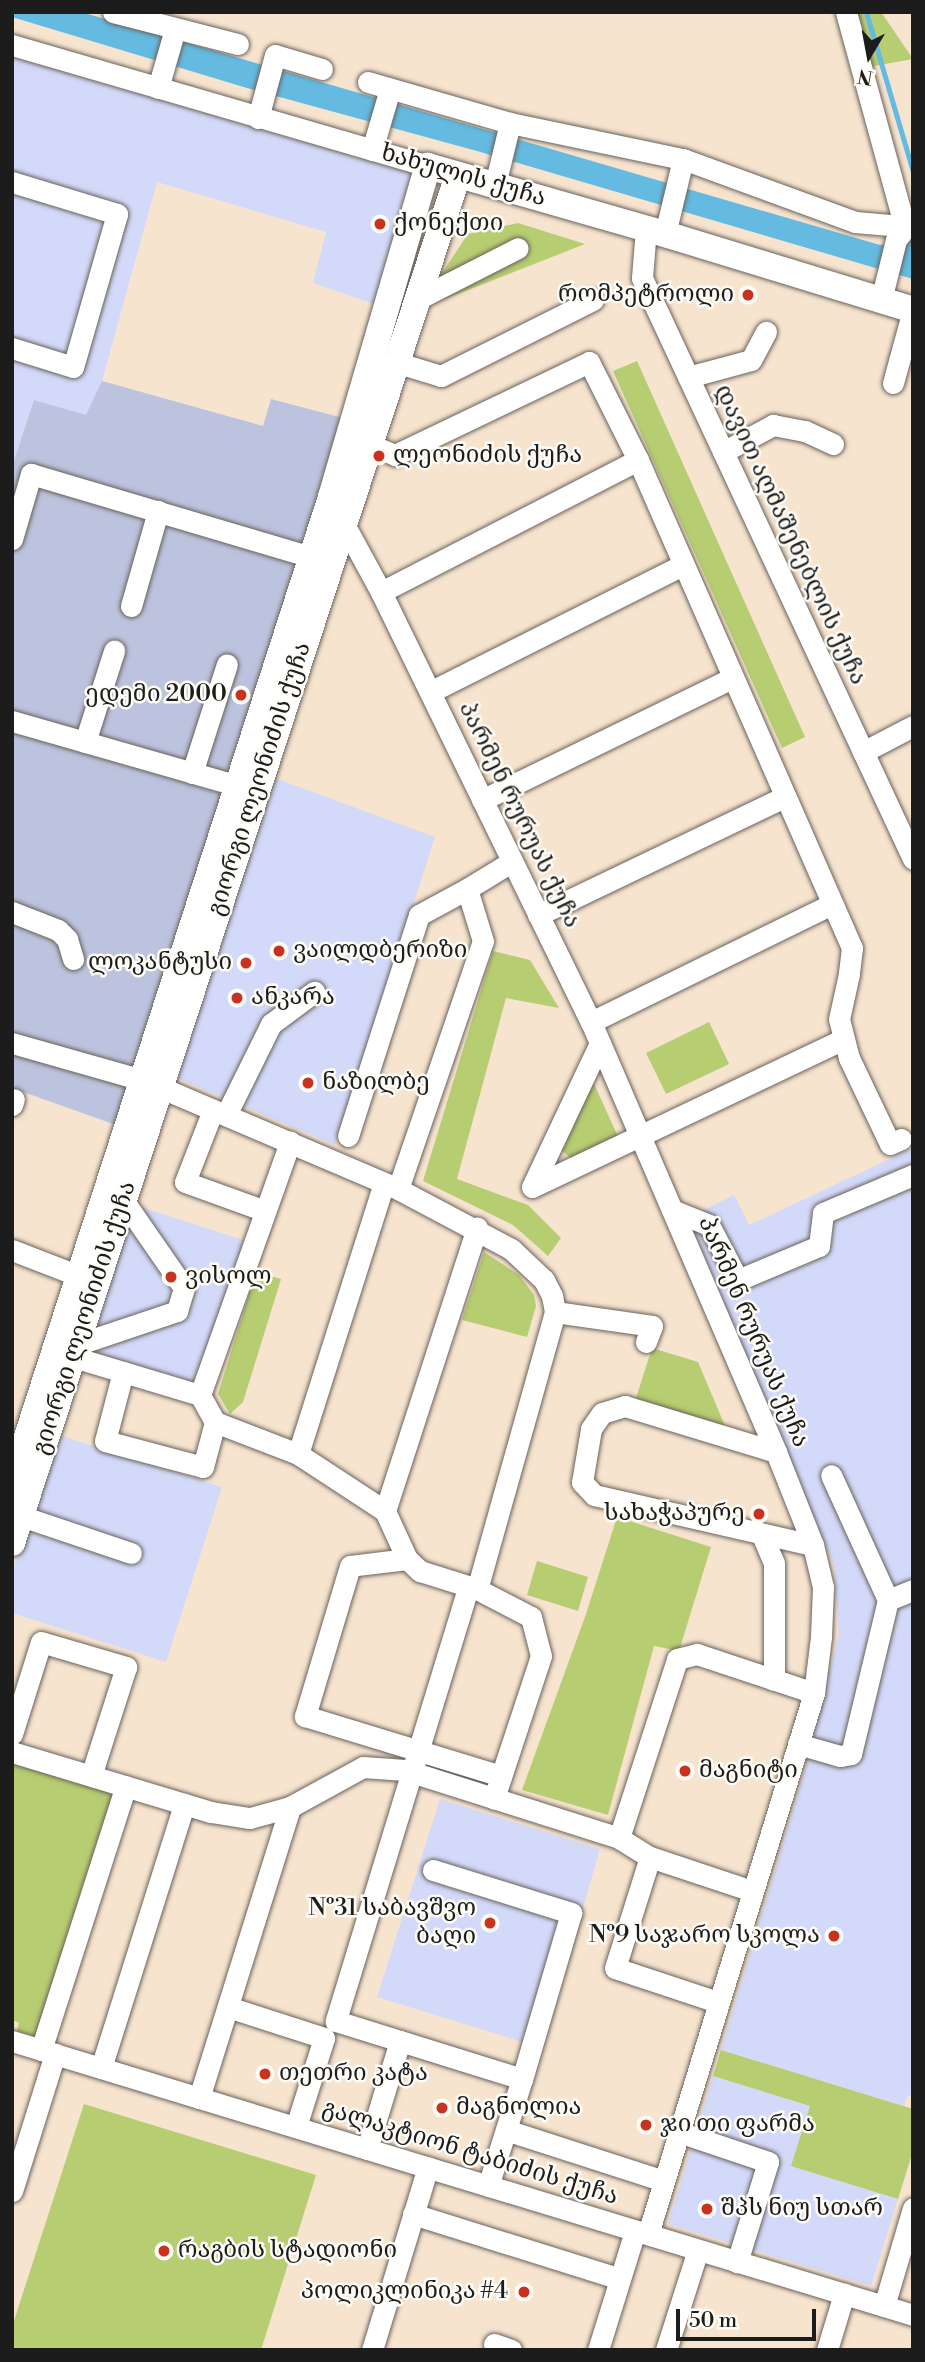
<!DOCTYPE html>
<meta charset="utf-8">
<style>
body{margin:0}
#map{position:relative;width:925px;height:2362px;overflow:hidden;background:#f7e4cf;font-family:"Libre Bodoni","Noto Serif Georgian",serif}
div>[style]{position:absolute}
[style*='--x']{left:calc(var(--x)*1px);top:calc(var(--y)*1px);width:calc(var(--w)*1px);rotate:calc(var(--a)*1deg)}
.built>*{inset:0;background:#d3d9f9}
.industrial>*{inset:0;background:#bcc3de}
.green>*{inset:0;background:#b7cd71}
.water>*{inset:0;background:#64bae0}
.stream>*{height:5px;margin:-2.5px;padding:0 2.5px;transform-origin:2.5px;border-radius:2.5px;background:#64bae0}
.roads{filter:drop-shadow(0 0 2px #69625b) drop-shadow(0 0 2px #69625b)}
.minor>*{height:21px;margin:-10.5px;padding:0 10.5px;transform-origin:10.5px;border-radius:10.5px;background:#fff}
.major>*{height:26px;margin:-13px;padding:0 13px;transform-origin:13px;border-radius:13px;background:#fff}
.dots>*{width:19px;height:19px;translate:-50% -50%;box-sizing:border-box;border:4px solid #fdfcf7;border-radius:50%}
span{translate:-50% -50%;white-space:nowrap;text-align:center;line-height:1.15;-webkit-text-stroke:5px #fdfcf7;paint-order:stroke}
.street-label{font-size:24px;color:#1c1c1c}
.poi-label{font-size:24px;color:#1c1c1c}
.left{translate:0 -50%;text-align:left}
.right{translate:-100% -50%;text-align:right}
.frame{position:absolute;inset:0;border:14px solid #1c1c1c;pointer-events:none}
.north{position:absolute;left:834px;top:21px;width:70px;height:70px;-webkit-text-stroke:5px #fdfcf7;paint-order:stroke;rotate:190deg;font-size:19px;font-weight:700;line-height:28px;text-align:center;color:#1c1c1c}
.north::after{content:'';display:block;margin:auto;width:24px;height:32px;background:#1c1c1c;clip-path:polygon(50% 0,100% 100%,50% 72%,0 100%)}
.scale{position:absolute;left:676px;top:2309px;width:140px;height:32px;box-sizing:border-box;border:4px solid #1c1c1c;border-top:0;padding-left:9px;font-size:21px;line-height:24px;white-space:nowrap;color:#1c1c1c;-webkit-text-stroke:5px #fdfcf7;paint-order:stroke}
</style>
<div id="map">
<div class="built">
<div style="clip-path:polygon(12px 57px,415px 174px,377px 305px,313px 283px,326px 232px,157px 182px,102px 381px,86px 416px,34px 400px,12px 467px)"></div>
<div style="clip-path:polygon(272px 777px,435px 837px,335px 1145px,170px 1075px)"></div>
<div style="clip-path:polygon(913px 1148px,913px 2096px,908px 2095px,904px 2106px,721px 2050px,801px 1784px,839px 1633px,834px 1565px,683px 1220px,734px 1195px,749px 1225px)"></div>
<div style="clip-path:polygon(129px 1203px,249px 1242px,199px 1391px,80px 1351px)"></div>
<div style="clip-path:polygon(55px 1434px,222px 1487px,166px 1662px,12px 1613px,12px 1574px)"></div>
<div style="clip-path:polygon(440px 1799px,600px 1849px,542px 2048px,377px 1997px)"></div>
<div style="clip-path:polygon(713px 2076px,810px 2106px,792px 2166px,898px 2199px,871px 2286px,668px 2224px)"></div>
</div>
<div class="industrial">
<div style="clip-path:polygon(102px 381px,263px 426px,271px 399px,343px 418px,230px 779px,12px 722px,12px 467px,34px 400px,86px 415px)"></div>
<div style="clip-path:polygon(12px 728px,226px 795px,116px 1125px,12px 1088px)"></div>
</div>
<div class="green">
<div style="clip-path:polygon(852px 12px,881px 12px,913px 59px,868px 67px)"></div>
<div style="clip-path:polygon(518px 223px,585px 244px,430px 305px,438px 279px,468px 234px)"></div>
<div style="clip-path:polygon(637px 361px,805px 737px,782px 748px,613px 371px)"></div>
<div style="clip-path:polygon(493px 951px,530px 960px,559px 1008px,506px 998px,457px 1179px,528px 1205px,561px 1238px,548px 1256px,513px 1225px,423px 1181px)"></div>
<div style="clip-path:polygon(709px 1022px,729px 1064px,666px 1094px,646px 1053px)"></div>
<div style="clip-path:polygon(591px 1077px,619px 1139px,571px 1158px,556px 1146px)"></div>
<div style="clip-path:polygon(484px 1252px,519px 1275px,534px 1295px,536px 1306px,527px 1337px,462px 1320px)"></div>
<div style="clip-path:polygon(256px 1272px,281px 1279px,243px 1402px,230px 1414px,218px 1394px)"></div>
<div style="clip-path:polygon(652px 1348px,698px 1362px,728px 1433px,634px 1404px)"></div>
<div style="clip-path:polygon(617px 1517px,711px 1547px,679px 1651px,654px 1646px,608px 1815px,522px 1790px,586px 1614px)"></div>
<div style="clip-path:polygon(537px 1561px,588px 1577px,578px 1611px,527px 1595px)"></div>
<div style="clip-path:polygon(12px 1758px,120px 1790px,42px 2039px,17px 2031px,19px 2023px,12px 2020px)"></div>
<div style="clip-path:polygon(721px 2050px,913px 2109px,913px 2151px,898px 2199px,791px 2166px,810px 2106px,713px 2076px)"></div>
<div style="clip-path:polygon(84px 2104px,316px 2175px,261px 2350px,12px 2350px,12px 2327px)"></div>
</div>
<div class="water">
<div style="clip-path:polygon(12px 12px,81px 12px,880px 245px,913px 241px,913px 279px,477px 151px,247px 88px,12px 17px)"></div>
</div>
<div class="stream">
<div style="--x:866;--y:12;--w:167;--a:73.6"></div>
</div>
<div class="roads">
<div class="minor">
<div style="--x:113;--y:12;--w:129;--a:14.4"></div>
<div style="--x:846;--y:12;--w:224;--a:74.7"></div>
<div style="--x:12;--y:45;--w:433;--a:16.2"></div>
<div style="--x:368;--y:82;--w:148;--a:16.1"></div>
<div style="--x:510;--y:123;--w:177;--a:11.8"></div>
<div style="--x:683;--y:159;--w:183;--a:20.1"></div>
<div style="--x:855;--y:222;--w:58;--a:4.9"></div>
<div style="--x:158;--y:88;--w:61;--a:-73.9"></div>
<div style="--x:258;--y:118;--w:65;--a:-74.9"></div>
<div style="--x:275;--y:55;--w:49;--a:16.6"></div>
<div style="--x:372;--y:150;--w:64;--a:-73.6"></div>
<div style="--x:12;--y:182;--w:110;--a:16.9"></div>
<div style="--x:117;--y:214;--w:159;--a:106"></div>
<div style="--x:73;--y:367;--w:64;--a:-162.7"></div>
<div style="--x:495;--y:185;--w:64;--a:-76.4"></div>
<div style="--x:646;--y:228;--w:50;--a:94.6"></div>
<div style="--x:642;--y:278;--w:641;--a:64.99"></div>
<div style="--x:665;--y:234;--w:77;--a:-76.5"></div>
<div style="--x:416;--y:300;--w:114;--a:-27"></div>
<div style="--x:881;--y:300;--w:62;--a:-76"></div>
<div style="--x:896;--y:240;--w:15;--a:-53"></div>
<div style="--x:395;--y:362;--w:48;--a:16.9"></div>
<div style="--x:441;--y:376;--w:170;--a:-26.6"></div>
<div style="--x:688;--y:377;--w:65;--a:-15.1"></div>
<div style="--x:751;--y:360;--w:32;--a:-62"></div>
<div style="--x:893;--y:383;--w:76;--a:-74.7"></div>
<div style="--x:368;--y:444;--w:29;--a:22"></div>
<div style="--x:395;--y:455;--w:215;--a:-25.6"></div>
<div style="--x:589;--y:362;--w:110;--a:63.4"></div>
<div style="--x:638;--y:460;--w:533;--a:66.32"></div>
<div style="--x:852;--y:948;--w:26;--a:97"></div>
<div style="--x:849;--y:974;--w:46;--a:102.5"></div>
<div style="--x:839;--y:1019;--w:40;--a:75.6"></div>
<div style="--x:849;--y:1058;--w:95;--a:64.5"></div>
<div style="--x:890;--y:1144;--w:12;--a:-24"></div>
<div style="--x:723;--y:452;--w:57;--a:-28.4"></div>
<div style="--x:773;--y:425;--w:33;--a:11"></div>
<div style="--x:805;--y:431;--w:31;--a:25"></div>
<div style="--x:339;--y:515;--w:88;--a:61.4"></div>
<div style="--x:381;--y:592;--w:479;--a:64"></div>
<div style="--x:591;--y:1022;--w:468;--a:66.7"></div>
<div style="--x:776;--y:1452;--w:100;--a:68.3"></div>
<div style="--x:813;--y:1545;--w:43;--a:76.6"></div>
<div style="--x:823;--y:1587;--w:50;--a:92.3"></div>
<div style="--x:821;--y:1637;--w:56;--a:97.1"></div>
<div style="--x:814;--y:1693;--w:566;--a:107.06"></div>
<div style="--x:12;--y:539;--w:68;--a:-73.7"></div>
<div style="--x:31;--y:474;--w:293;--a:16.5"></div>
<div style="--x:381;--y:592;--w:289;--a:-27.2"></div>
<div style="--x:131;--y:606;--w:99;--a:-74.1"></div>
<div style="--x:430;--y:692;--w:283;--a:-26.7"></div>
<div style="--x:12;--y:721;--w:235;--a:16"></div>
<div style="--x:85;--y:742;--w:96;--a:-72.3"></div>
<div style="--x:863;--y:752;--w:56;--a:-27.5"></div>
<div style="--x:192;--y:773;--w:114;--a:-72.2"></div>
<div style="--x:482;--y:800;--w:278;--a:-26"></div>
<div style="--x:12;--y:912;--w:49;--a:21.4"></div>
<div style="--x:58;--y:930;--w:13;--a:45"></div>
<div style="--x:67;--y:939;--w:21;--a:73"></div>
<div style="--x:538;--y:915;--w:273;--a:-25.6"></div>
<div style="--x:591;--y:1022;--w:266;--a:-26.1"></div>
<div style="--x:12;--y:1043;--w:136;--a:15.8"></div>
<div style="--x:143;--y:1080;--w:277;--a:23.1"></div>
<div style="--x:398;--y:1189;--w:128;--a:28"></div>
<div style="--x:511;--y:1249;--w:45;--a:43.2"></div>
<div style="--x:544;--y:1280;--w:18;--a:63"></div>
<div style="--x:552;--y:1296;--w:16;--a:79"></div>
<div style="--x:555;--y:1312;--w:288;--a:105.7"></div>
<div style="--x:600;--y:1043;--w:159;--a:115.3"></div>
<div style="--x:532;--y:1187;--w:345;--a:-25.4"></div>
<div style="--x:12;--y:1105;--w:6;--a:-72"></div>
<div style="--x:213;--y:1110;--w:77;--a:111.3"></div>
<div style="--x:185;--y:1182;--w:85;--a:19.9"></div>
<div style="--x:226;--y:1115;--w:102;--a:-63.7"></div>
<div style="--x:271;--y:1024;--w:54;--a:-36.7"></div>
<div style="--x:348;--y:1136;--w:232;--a:-72.2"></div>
<div style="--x:419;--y:915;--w:55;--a:-28.4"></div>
<div style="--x:398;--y:1189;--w:262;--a:-71.1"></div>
<div style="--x:483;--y:941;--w:54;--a:-107.1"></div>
<div style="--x:467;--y:889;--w:52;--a:-31.5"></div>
<div style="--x:672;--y:1210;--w:40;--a:22"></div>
<div style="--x:709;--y:1225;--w:62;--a:62.2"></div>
<div style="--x:738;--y:1280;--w:88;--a:-22.8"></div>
<div style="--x:819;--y:1246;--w:33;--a:-83"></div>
<div style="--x:823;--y:1213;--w:98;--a:-22.9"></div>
<div style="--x:12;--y:1250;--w:72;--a:21.2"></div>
<div style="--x:555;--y:1312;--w:98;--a:8.2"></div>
<div style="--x:652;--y:1326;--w:17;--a:111"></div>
<div style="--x:76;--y:1345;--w:107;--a:-18.6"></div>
<div style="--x:177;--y:1311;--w:24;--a:-73"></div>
<div style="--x:184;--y:1288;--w:107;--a:-124.7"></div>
<div style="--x:60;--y:1353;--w:146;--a:16.7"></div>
<div style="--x:200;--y:1395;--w:31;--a:61"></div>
<div style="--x:215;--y:1422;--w:89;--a:21.1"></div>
<div style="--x:298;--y:1454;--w:104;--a:33.2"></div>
<div style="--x:385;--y:1511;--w:53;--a:65.4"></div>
<div style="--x:407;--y:1559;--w:18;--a:43"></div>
<div style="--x:420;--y:1571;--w:60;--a:17.5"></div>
<div style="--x:477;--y:1589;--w:61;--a:27.4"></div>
<div style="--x:531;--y:1617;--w:40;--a:75.6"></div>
<div style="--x:541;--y:1656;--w:150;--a:108.3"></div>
<div style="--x:123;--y:1372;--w:71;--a:104.6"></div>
<div style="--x:105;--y:1441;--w:101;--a:14.9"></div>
<div style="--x:203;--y:1467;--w:47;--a:-75.1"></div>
<div style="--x:200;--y:1395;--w:269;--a:-70.4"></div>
<div style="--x:776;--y:1452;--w:158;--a:-163.1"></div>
<div style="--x:625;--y:1406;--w:24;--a:163"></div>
<div style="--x:602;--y:1413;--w:19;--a:125"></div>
<div style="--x:591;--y:1429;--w:54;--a:99.6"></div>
<div style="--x:582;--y:1482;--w:18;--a:47"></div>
<div style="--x:594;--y:1495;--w:225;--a:12.9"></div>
<div style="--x:298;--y:1454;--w:284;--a:-72.4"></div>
<div style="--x:385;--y:1511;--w:298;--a:-72"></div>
<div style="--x:21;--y:1516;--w:116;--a:18.6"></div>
<div style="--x:762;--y:1535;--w:30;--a:67"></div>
<div style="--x:774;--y:1563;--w:117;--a:90"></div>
<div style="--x:407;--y:1559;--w:57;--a:173"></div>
<div style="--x:350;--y:1566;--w:157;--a:106.7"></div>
<div style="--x:305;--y:1716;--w:205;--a:17"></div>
<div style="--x:468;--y:1588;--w:453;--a:107"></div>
<div style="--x:336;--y:2021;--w:195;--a:17.3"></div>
<div style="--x:522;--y:2079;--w:112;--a:107.6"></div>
<div style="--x:888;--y:1600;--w:27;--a:-22"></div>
<div style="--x:12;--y:1734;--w:96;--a:-72.5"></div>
<div style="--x:41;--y:1642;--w:89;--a:16.4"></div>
<div style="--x:126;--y:1667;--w:114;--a:107.8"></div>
<div style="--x:798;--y:1744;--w:44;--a:15.9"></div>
<div style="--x:840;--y:1756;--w:11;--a:-10"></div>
<div style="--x:851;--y:1754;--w:158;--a:-76.5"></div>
<div style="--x:888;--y:1600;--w:137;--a:-114.5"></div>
<div style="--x:12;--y:1752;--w:208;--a:16.8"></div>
<div style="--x:211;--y:1812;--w:39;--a:9"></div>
<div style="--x:250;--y:1818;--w:41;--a:-15.4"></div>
<div style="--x:290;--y:1807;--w:83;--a:-28.7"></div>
<div style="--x:363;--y:1767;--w:42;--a:4.1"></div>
<div style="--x:405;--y:1770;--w:225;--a:17.6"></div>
<div style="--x:619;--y:1838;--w:36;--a:32"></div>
<div style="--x:650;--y:1857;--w:108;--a:18.4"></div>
<div style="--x:619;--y:1838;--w:188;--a:-72"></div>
<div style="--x:677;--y:1659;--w:21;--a:-14"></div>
<div style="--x:697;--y:1654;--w:123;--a:18.4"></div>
<div style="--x:650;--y:1857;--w:116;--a:107.5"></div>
<div style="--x:615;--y:1968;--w:108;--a:18.3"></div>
<div style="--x:433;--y:1870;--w:145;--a:17.3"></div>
<div style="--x:571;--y:1913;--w:173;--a:106.4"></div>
<div style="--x:228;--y:2007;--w:101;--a:17.9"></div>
<div style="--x:324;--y:2038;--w:93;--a:107.5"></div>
<div style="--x:12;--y:2041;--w:942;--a:16.91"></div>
<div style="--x:41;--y:2050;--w:277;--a:-72.2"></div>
<div style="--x:101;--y:2068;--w:277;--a:-72.5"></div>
<div style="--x:199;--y:2098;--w:305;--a:-72.6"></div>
<div style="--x:506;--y:2130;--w:166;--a:17.9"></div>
<div style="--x:679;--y:2132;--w:94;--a:18.6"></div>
<div style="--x:768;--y:2162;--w:105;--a:107.2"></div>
<div style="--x:367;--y:2149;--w:113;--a:-73"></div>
<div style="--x:12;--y:2191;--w:144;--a:-72.6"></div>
<div style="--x:413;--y:2214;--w:217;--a:17.4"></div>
<div style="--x:884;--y:2306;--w:102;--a:-73.5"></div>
<div style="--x:494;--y:2344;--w:18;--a:19"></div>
<div style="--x:372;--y:2350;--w:191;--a:-73"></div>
<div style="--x:598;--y:2350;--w:125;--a:-72.7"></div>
<div style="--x:666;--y:2350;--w:105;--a:-72.3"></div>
<div style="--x:827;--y:2350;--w:59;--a:-73.1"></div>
</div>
<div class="major">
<div style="--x:12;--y:1483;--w:1036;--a:-72.07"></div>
<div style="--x:331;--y:497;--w:345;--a:-73.7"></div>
<div style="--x:428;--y:166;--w:247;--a:16"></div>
<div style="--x:665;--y:234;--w:259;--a:17"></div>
<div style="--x:12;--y:1543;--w:1439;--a:-71.94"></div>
</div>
</div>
<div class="dots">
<div style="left:380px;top:224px;background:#c8321e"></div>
<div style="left:748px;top:295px;background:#c8321e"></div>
<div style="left:379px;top:456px;background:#c8321e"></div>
<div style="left:241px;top:695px;background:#c8321e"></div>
<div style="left:279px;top:951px;background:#c8321e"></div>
<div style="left:246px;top:963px;background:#c8321e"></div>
<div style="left:237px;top:998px;background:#c8321e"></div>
<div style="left:308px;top:1083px;background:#c8321e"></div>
<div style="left:171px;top:1277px;background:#c8321e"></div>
<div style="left:759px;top:1514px;background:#c8321e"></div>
<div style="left:685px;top:1771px;background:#c8321e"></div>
<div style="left:490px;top:1923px;background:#c8321e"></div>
<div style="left:834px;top:1936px;background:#c8321e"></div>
<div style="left:265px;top:2074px;background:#c8321e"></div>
<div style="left:442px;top:2108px;background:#c8321e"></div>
<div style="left:646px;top:2125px;background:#c8321e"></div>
<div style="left:707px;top:2209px;background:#c8321e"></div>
<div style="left:164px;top:2251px;background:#c8321e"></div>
<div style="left:524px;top:2292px;background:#c8321e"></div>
</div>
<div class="street-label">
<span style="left:463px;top:176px;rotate:16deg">ხახულის ქუჩა</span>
<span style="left:790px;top:535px;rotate:65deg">დავით აღმაშენებლის ქუჩა</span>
<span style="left:260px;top:779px;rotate:-72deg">გიორგი ლეონიძის ქუჩა</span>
<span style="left:519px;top:815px;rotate:64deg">პარმენ რურუას ქუჩა</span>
<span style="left:85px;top:1318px;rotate:-72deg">გიორგი ლეონიძის ქუჩა</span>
<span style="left:753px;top:1332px;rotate:67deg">პარმენ რურუას ქუჩა</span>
<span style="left:470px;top:2153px;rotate:17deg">გალაკტიონ ტაბიძის ქუჩა</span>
</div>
<div class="poi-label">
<span class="left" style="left:394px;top:224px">ქონექთი</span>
<span class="right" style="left:734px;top:295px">რომპეტროლი</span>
<span class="left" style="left:393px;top:456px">ლეონიძის ქუჩა</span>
<span class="right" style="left:227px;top:695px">ედემი 2000</span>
<span class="left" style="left:293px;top:951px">ვაილდბერიზი</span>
<span class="right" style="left:232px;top:963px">ლოკანტუსი</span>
<span class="left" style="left:251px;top:998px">ანკარა</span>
<span class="left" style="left:322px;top:1083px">ნაზილბე</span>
<span class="left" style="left:185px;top:1277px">ვისოლ</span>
<span class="right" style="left:745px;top:1514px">სახაჭაპურე</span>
<span class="left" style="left:699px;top:1771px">მაგნიტი</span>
<span class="right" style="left:476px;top:1923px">№31 საბავშვო<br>ბაღი</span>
<span class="right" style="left:820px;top:1936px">№9 საჯარო სკოლა</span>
<span class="left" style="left:279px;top:2074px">თეთრი კატა</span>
<span class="left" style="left:456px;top:2108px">მაგნოლია</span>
<span class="left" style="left:660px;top:2125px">ჯი თი ფარმა</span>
<span class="left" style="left:721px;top:2209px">შპს ნიუ სთარ</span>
<span class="left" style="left:178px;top:2251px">რაგბის სტადიონი</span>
<span class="right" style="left:508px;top:2292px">პოლიკლინიკა #4</span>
</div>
<div class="frame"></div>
<div class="north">N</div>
<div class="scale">50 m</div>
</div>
